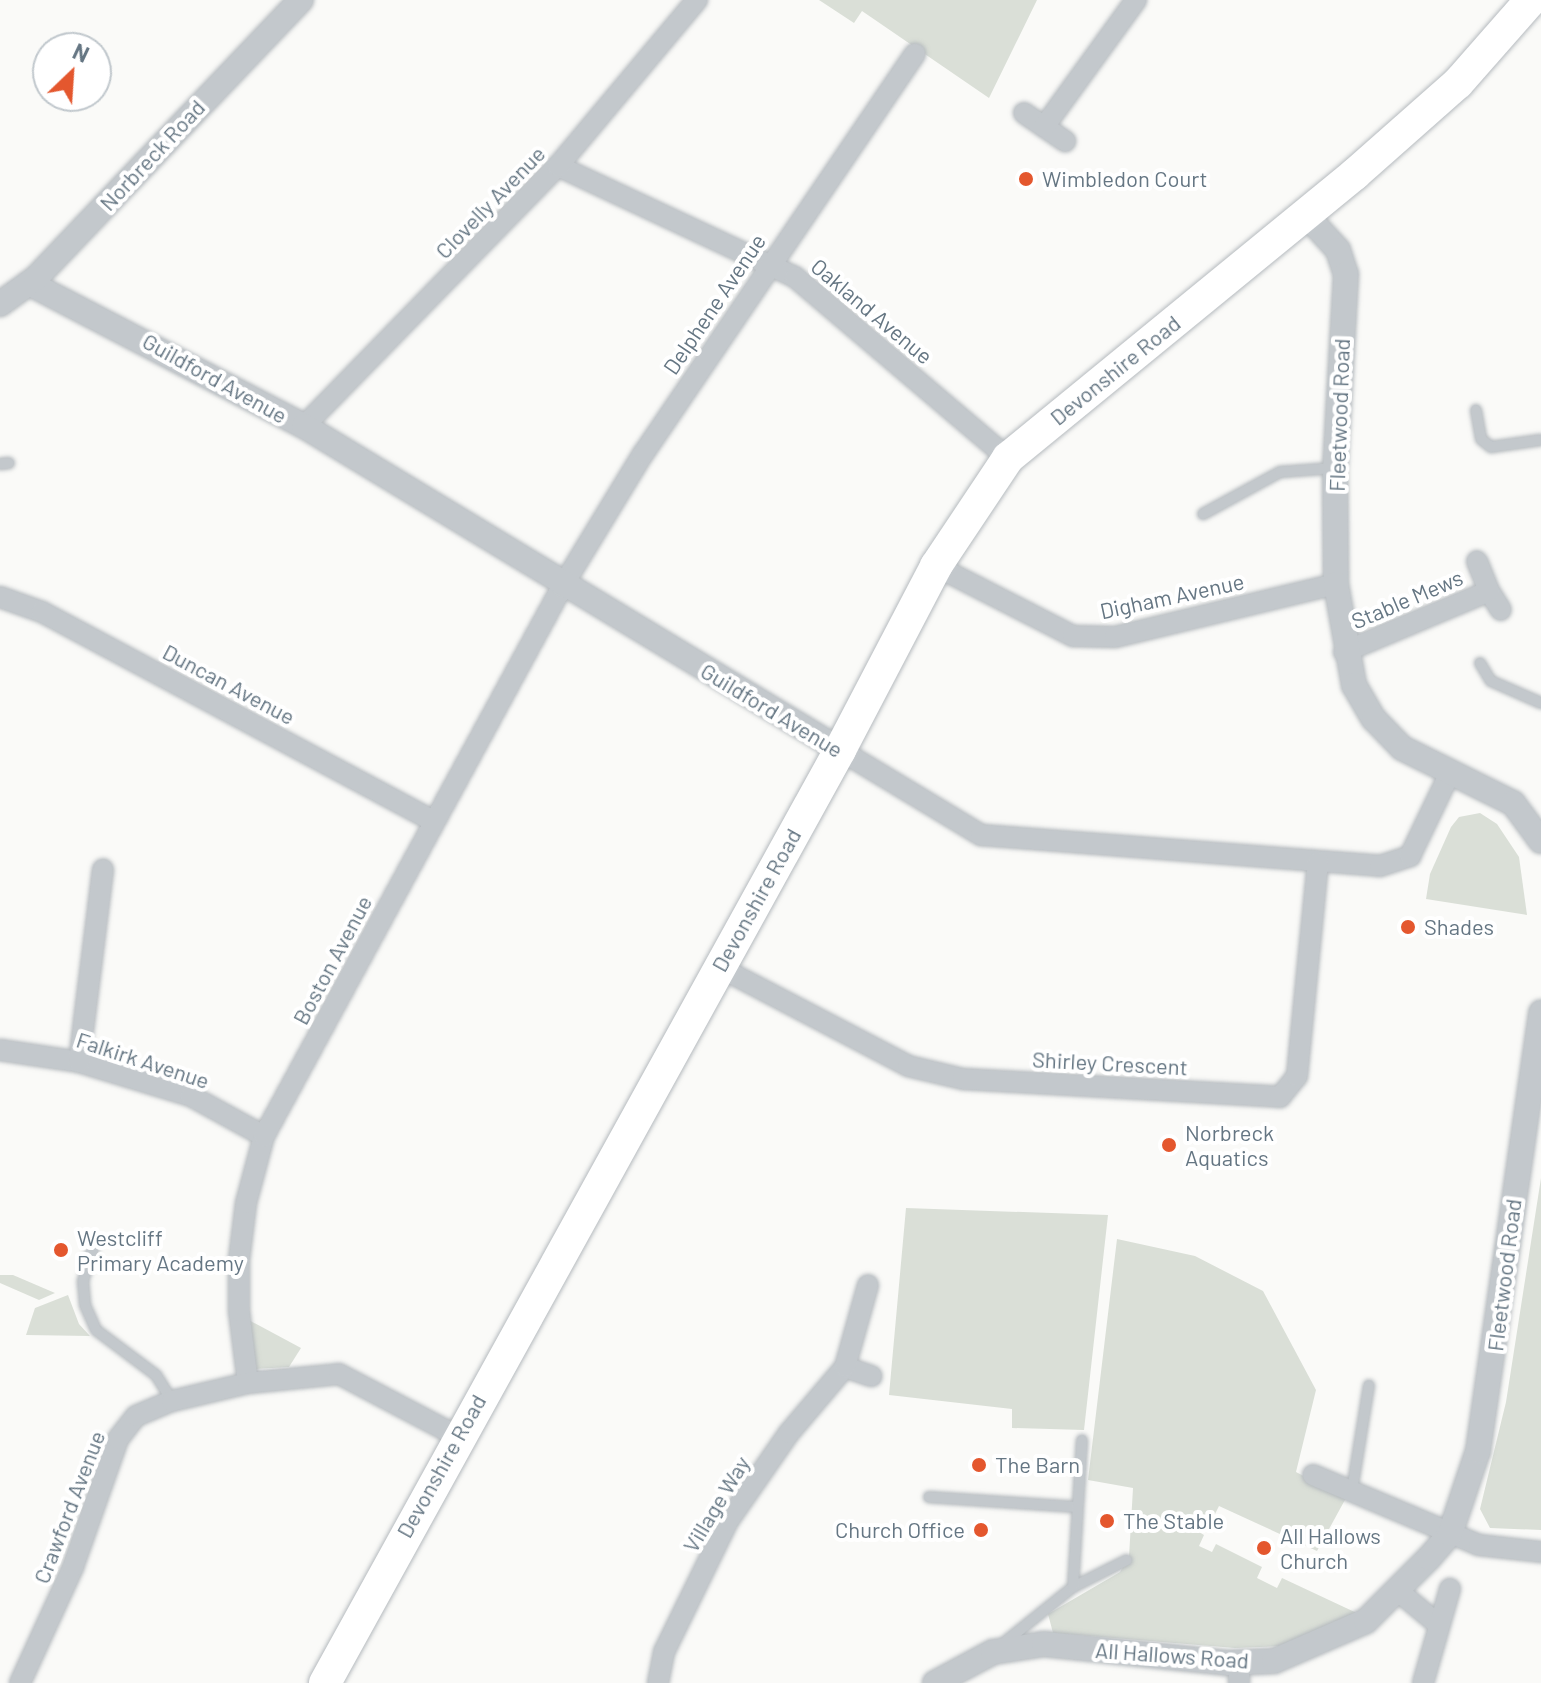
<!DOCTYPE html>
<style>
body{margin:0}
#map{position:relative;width:1541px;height:1683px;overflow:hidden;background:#fafaf8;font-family:Barlow,sans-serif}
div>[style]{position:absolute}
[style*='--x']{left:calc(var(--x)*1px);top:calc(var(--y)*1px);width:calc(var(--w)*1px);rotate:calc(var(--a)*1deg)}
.green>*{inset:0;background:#dadfd7}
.roads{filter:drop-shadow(0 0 2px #b5babe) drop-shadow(0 0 2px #b5babe)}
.service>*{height:10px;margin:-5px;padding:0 5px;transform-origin:5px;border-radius:5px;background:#c3c8cc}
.minor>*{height:20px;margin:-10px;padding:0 10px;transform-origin:10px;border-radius:10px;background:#c3c8cc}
.tertiary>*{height:24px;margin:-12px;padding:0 12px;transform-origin:12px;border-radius:12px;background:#c3c8cc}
.primary>*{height:32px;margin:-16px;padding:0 16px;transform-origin:16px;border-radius:16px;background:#fff}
.dots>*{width:22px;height:22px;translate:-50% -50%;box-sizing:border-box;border:4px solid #fff;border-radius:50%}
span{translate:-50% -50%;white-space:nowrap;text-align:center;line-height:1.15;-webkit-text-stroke:8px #fff;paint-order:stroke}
.street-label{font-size:22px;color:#657683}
.poi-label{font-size:22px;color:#657683}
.left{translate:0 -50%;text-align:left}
.right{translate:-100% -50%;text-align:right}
.north{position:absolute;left:32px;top:32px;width:80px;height:80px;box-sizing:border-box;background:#fff;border:2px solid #c1c8cd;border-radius:50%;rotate:25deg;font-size:22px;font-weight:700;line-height:32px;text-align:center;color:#657683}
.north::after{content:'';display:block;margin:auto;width:28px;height:36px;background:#e4572e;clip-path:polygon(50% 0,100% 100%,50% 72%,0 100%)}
</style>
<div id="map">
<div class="green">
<div style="clip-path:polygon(819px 0,1037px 0,989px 98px,862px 11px,854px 23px)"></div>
<div style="clip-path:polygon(1480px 813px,1497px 824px,1519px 857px,1527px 915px,1426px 899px,1430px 874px,1451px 827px,1459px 817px)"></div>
<div style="clip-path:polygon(1541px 1178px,1541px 1530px,1490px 1528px,1480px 1509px,1506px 1402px)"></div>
<div style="clip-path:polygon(906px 1208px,1108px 1215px,1084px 1430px,1012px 1428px,1012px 1409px,889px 1395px)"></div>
<div style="clip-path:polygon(1117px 1239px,1195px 1256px,1263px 1291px,1316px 1390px,1296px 1472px,1346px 1498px,1317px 1551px,1219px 1506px,1211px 1522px,1200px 1517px,1194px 1529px,1204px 1535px,1199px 1546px,1212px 1552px,1216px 1544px,1262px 1567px,1257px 1578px,1277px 1588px,1282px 1578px,1361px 1615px,1284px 1646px,1235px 1648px,1053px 1633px,1048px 1614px,1120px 1572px,1129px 1557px,1133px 1488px,1088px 1480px)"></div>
<div style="clip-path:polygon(0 1275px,13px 1275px,55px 1293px,39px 1300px,0 1283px)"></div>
<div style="clip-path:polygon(68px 1295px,79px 1324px,90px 1336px,26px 1335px,35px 1308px)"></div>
<div style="clip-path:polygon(245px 1318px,301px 1348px,289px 1367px,253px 1369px)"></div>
</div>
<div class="roads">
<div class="service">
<div style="--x:1476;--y:410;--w:29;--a:80"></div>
<div style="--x:1481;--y:439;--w:13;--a:39"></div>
<div style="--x:1491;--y:447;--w:50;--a:-8"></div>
<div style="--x:0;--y:464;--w:9;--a:-6"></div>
<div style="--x:1203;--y:514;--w:88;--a:-28.6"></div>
<div style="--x:1280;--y:472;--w:54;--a:-4.2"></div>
<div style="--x:1480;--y:663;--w:21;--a:59"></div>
<div style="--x:1491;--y:681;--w:55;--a:23.7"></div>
<div style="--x:94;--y:1245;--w:38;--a:107"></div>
<div style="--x:83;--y:1281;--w:24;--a:85"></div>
<div style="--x:85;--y:1305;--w:27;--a:66"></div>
<div style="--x:96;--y:1330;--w:75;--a:36.9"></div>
<div style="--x:156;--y:1375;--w:31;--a:58"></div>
<div style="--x:1352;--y:1490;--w:106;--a:-80.8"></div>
<div style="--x:929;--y:1497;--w:147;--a:3.9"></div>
<div style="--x:1073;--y:1587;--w:60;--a:-26.6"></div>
<div style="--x:1000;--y:1646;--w:94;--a:-38.9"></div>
<div style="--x:1073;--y:1587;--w:147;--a:-86.5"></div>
</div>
<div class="minor">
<div style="--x:1024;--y:113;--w:50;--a:34.3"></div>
<div style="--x:1044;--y:127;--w:157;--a:-54.1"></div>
<div style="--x:558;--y:166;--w:262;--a:25.1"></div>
<div style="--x:795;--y:277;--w:280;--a:40.4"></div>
<div style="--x:304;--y:426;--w:363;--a:-45.7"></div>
<div style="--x:558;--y:166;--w:217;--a:-50.1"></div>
<div style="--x:936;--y:566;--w:154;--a:27.1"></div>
<div style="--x:1073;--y:636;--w:42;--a:1.4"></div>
<div style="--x:1115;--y:637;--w:227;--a:-13.5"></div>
<div style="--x:1489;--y:591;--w:22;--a:58"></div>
<div style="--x:0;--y:597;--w:45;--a:19.7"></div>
<div style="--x:42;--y:612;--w:443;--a:28.1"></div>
<div style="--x:1344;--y:652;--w:157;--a:-22.8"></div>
<div style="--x:1489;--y:591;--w:32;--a:-112"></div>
<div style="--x:840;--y:750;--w:165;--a:31.1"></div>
<div style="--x:981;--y:835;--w:400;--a:4.4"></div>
<div style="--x:1380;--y:866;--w:32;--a:-18"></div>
<div style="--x:1410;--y:856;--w:92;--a:-64.3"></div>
<div style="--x:719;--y:967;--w:213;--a:27.6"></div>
<div style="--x:908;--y:1066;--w:57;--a:13.3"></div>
<div style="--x:963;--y:1079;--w:318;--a:3.2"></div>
<div style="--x:1280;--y:1097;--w:27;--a:-51"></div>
<div style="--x:1297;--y:1076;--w:215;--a:-84.4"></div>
<div style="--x:0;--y:1050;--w:80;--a:8.6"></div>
<div style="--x:79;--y:1062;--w:117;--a:16.9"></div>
<div style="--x:191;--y:1096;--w:83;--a:28.7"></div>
<div style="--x:79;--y:1062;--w:194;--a:-82.9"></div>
<div style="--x:845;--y:1367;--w:28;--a:19"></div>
<div style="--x:248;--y:1383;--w:73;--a:-97.1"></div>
<div style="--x:239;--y:1311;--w:51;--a:-90"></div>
<div style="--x:239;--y:1260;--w:57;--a:-83"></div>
<div style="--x:246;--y:1203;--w:69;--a:-75"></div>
<div style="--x:264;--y:1136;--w:625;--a:-61.51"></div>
<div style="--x:562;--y:587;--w:156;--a:-58.7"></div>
<div style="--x:643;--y:454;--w:484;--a:-55.8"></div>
<div style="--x:1313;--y:1475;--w:180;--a:22.9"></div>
<div style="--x:1479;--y:1545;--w:62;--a:6.4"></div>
<div style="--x:1398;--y:1591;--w:53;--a:39.7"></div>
<div style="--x:20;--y:1683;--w:128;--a:-65.4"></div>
<div style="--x:73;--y:1567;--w:136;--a:-70.6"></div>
<div style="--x:118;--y:1439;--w:29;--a:-52"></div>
<div style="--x:136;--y:1416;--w:39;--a:-23"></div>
<div style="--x:172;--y:1401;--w:78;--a:-13.3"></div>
<div style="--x:248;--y:1383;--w:91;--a:-5.6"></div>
<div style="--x:339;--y:1374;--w:133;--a:27.7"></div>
<div style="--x:658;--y:1683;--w:32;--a:-79"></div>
<div style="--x:664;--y:1652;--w:146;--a:-64"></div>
<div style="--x:728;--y:1521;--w:107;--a:-55.3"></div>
<div style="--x:789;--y:1433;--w:87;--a:-49.7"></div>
<div style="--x:845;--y:1367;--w:85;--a:-74.3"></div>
<div style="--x:1239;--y:1683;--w:20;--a:-90"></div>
<div style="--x:1423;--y:1683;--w:98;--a:-74"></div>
</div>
<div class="tertiary">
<div style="--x:1307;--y:216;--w:46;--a:47.6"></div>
<div style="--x:1338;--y:250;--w:25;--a:72"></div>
<div style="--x:1346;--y:274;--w:194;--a:93.2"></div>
<div style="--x:1335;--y:468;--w:116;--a:89.5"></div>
<div style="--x:1336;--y:584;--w:103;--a:79.9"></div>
<div style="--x:1354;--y:685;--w:39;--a:60"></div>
<div style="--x:1374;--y:719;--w:40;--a:46"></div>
<div style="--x:1402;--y:748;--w:124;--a:26.4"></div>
<div style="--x:1513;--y:803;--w:47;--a:53.6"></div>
<div style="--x:29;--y:283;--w:310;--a:27.5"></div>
<div style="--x:304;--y:426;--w:626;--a:31.15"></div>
<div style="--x:0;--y:304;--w:44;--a:-35.8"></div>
<div style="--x:36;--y:278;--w:384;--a:-46.4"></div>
<div style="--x:935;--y:1683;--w:66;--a:-28.1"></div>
<div style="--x:993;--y:1652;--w:52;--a:-8.9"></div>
<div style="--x:1044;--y:1644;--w:184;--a:5.9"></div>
<div style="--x:1227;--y:1663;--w:47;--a:-2.4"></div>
<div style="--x:1274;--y:1661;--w:100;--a:-23.5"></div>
<div style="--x:1366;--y:1621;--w:89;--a:-45"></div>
<div style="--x:1429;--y:1558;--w:32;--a:-49"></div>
<div style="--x:1450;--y:1534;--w:88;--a:-71.4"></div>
<div style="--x:1478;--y:1451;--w:443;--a:-81.8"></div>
</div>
<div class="primary">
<div style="--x:325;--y:1683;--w:1066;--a:-61.1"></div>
<div style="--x:840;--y:750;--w:208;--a:-62.4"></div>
<div style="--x:936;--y:566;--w:130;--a:-56.3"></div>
<div style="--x:1008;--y:458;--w:448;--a:-39.3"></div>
<div style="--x:1355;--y:174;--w:137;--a:-41.5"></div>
<div style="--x:1458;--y:83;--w:111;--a:-48.7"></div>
</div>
</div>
<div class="dots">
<div style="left:1026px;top:179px;background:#e4572e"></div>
<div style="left:1408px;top:927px;background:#e4572e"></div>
<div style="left:1169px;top:1145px;background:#e4572e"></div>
<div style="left:61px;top:1250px;background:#e4572e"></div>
<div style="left:979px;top:1465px;background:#e4572e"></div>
<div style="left:1107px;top:1521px;background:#e4572e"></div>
<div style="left:981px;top:1530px;background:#e4572e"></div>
<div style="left:1264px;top:1548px;background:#e4572e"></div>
</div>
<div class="street-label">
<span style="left:152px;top:155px;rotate:-47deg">Norbreck Road</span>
<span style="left:490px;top:202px;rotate:-46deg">Clovelly Avenue</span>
<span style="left:714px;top:304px;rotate:-56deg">Delphene Avenue</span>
<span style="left:872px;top:311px;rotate:40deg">Oakland Avenue</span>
<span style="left:1115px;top:370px;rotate:-39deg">Devonshire Road</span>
<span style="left:215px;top:378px;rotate:29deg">Guildford Avenue</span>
<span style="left:1339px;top:415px;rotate:-88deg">Fleetwood Road</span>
<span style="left:1172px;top:596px;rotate:-12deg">Digham Avenue</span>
<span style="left:1407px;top:599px;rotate:-23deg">Stable Mews</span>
<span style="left:229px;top:684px;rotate:28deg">Duncan Avenue</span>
<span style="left:772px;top:710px;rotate:31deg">Guildford Avenue</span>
<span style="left:756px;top:900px;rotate:-61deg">Devonshire Road</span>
<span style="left:332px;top:960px;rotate:-62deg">Boston Avenue</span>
<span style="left:143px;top:1060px;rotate:18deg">Falkirk Avenue</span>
<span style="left:1110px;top:1063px;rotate:3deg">Shirley Crescent</span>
<span style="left:1504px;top:1275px;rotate:-83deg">Fleetwood Road</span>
<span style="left:441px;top:1466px;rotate:-61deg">Devonshire Road</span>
<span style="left:716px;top:1504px;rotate:-59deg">Village Way</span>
<span style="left:69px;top:1507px;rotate:-69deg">Crawford Avenue</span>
<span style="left:1172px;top:1655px;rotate:4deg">All Hallows Road</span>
</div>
<div class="poi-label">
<span class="left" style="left:1042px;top:179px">Wimbledon Court</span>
<span class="left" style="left:1424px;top:927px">Shades</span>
<span class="left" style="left:1185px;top:1145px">Norbreck<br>Aquatics</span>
<span class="left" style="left:77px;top:1250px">Westcliff<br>Primary Academy</span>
<span class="left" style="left:995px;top:1465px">The Barn</span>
<span class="left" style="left:1123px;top:1521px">The Stable</span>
<span class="right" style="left:965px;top:1530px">Church Office</span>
<span class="left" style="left:1280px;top:1548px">All Hallows<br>Church</span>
</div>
<div class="north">N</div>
</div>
